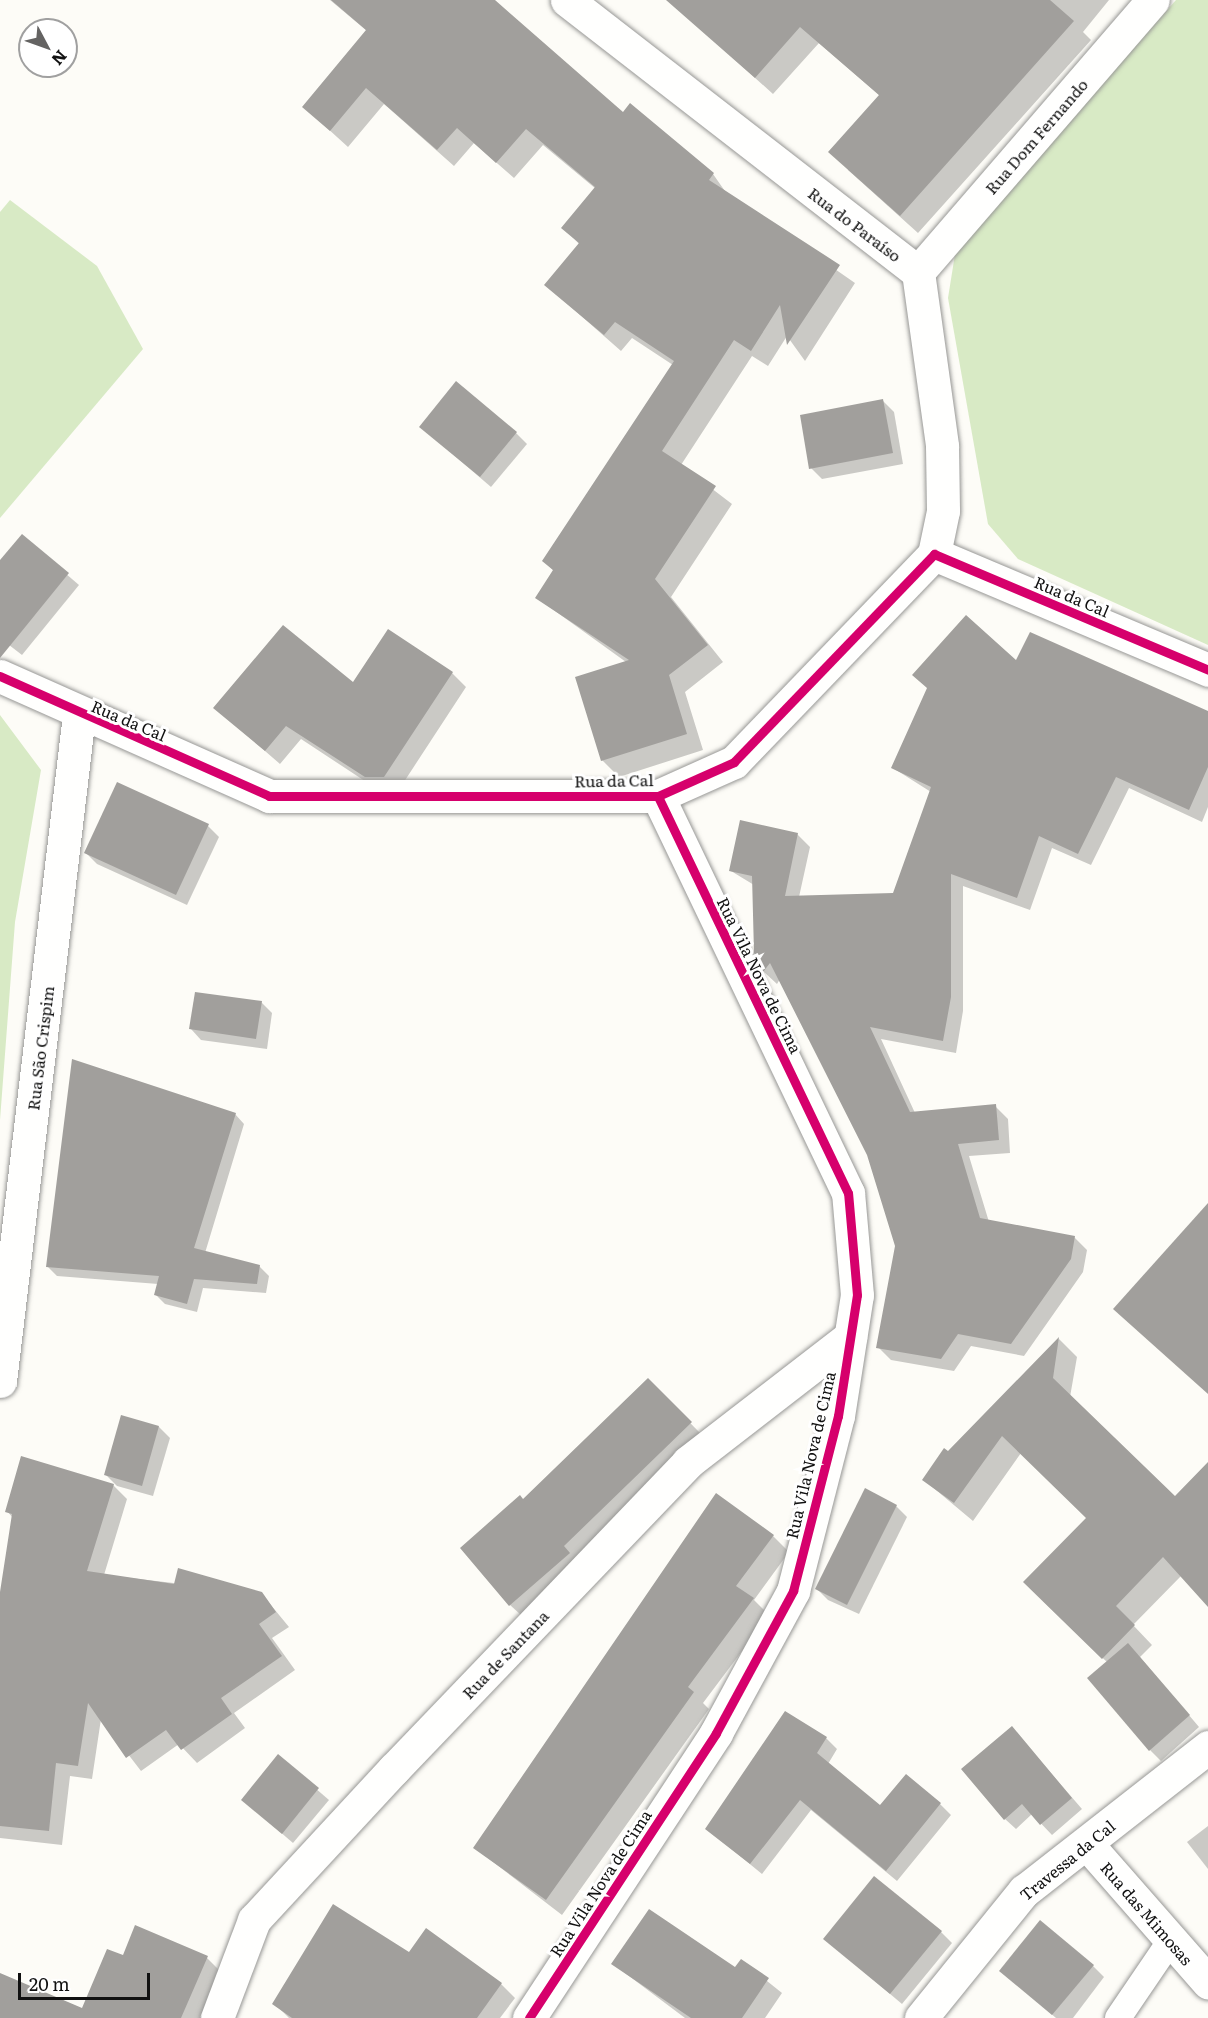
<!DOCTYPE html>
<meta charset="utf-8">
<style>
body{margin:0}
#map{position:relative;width:1208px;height:2018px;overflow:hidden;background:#fdfcf7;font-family:Literata,serif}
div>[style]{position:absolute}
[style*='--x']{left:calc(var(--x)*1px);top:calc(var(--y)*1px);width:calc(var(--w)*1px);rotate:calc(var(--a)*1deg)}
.forest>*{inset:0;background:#d8eac5}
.shadow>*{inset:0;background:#0003}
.building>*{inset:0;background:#a19f9c}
.roads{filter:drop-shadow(0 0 2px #979795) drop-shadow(0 0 2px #979795)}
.service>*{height:26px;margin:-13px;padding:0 13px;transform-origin:13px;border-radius:13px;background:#fffffe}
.minor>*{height:33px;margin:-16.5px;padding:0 16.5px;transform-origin:16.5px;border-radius:16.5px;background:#fffffe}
.cycleway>*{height:9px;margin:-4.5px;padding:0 4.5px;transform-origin:4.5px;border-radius:4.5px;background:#d6006c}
span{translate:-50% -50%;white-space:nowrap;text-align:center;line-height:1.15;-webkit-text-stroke:6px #fff;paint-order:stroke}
.street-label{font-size:16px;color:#111}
.north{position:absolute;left:18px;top:18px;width:60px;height:60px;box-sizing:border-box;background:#fff;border:2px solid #a0a0a0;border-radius:50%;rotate:131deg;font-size:16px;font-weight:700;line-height:24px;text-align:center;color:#111}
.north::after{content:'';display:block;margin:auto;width:21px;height:27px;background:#646362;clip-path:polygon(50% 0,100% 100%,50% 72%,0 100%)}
.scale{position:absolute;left:18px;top:1973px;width:132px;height:27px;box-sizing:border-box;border:3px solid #111;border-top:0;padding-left:8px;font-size:18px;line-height:21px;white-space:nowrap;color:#111;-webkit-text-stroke:4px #fff;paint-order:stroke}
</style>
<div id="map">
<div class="forest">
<div style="clip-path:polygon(1176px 0,1208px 0,1208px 645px,1018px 559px,988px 524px,948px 298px,956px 248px)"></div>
<div style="clip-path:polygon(10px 200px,97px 266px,143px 349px,0 518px,0 212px)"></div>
<div style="clip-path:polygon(0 715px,41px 770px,15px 922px,0 1120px)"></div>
</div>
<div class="shadow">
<div style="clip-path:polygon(330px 0,492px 0,623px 114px,713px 174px,727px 194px,855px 283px,805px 361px,787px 336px,768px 366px,752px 356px,681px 465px,732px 504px,671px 597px,723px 662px,685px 692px,703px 750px,619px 777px,602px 760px,626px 662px,537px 598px,554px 571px,544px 561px,673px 365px,632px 338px,621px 351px,546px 285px,580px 245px,563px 227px,596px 189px,543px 145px,514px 178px,474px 143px,454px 166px,384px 104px,348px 147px,304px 107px,367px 31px)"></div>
<div style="clip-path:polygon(694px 0,1109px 0,1083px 32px,1091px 40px,918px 233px,848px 170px,880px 96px,819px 43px,773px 94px,683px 13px)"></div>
<div style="clip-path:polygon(883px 401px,894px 412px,903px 464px,822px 479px,811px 468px)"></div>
<div style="clip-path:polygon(421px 427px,516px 433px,527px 444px,491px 487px)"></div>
<div style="clip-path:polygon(22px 536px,79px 585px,22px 655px,0 638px,0 563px)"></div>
<div style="clip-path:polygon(1017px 663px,1208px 713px,1208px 807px,1202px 822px,1129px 788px,1091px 865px,1052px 848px,1030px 910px,963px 886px,963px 1011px,956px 1053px,881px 1039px,915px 1113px,995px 1106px,1008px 1119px,1010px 1153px,969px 1156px,989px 1222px,1074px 1237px,1087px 1250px,1083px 1272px,1024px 1356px,971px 1346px,954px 1371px,891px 1360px,878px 1347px,896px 1246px,868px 1154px,780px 979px,777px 984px,764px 972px,755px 952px,754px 885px,731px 871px,797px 834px,810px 847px,799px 897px,894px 894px,931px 792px,893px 768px)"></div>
<div style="clip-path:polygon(452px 673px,466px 687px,398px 791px,380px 791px,301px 739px,280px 764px,215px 708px)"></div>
<div style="clip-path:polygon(208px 826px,219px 837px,187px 905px,97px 864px,86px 853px)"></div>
<div style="clip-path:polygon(261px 1002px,272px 1013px,267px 1049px,201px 1040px,191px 1029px)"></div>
<div style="clip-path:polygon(235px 1114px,244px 1124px,205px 1253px,259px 1266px,269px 1276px,266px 1293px,203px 1288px,197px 1312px,165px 1304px,156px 1295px,158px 1284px,57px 1276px,48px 1267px)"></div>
<div style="clip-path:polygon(1059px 1339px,1077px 1357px,1070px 1397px,1175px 1498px,1208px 1464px,1208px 1605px,1182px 1575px,1133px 1625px,1152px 1645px,1140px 1657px,1199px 1727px,1161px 1761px,1150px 1750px,1108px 1663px,1043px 1601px,1088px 1518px,1021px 1453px,973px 1521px,924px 1480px)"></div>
<div style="clip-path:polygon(648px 1380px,701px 1434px,521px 1615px,510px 1605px,524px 1501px)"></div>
<div style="clip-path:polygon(122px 1417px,159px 1427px,170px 1438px,153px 1496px,117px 1486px,106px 1475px)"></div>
<div style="clip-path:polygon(113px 1485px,127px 1499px,104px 1575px,261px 1593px,289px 1627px,272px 1638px,295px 1670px,234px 1713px,245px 1728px,197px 1763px,179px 1744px,141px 1771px,101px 1719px,92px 1779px,70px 1776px,62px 1845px,0 1838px,0 1623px,13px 1518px,7px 1511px)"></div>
<div style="clip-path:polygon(896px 1506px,907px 1517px,859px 1614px,828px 1600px,817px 1589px)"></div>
<div style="clip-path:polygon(773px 1536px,789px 1552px,754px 1600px,769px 1615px,703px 1703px,709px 1709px,562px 1915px,475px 1848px)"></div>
<div style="clip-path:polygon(785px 1713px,826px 1738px,837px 1749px,828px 1764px,880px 1807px,940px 1804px,951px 1815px,897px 1881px,811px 1810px,762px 1874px,707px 1829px)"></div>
<div style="clip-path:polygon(1012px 1728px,1082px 1809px,1052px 1835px,1032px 1814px,1016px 1829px,1005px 1819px)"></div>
<div style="clip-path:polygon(278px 1756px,329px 1800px,293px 1843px,243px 1800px)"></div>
<div style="clip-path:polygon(1208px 1826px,1208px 1869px,1187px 1842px)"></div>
<div style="clip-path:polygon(941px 1932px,952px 1943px,902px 2004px,825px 1939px)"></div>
<div style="clip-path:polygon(409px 1954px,501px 1984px,515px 1998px,500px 2018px,289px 2018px,274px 2003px)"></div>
<div style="clip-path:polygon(123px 1957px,207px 1958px,226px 1977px,208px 2018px,0 2018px,0 1974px,83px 2009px)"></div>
<div style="clip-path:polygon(742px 1961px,782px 1993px,765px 2018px,685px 2018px,613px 1964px,736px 1969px)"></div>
<div style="clip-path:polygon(1093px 1966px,1104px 1977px,1073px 2018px,1056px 2018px,1001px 1971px)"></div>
</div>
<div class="building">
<div style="clip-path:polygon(331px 0,495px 0,623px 112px,630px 103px,714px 173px,709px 180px,840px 265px,787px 345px,780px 305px,751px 351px,734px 340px,662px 451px,716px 486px,655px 579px,708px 645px,669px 675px,687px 734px,601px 761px,575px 677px,629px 660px,535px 598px,553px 570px,542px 561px,674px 361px,615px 322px,604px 335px,544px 285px,579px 243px,561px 228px,595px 187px,526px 129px,496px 163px,457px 128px,437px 150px,366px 88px,330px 131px,302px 107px,366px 30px)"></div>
<div style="clip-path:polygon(666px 0,1050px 0,1074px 21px,900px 216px,828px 152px,879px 95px,800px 27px,755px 78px)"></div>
<div style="clip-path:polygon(456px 381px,517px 432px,480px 477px,419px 427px)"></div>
<div style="clip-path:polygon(883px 399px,893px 453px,809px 469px,800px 415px)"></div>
<div style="clip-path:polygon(22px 534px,69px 573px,0 658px,0 560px)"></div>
<div style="clip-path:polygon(966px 615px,1016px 660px,1030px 632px,1208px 711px,1208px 767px,1189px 810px,1116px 777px,1078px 854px,1039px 836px,1017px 898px,951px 874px,951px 997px,943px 1041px,870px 1027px,910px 1112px,996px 1104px,999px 1140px,958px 1144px,980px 1218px,1075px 1236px,1071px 1259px,1011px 1344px,958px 1334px,941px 1359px,876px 1348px,895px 1246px,867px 1155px,770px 963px,763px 972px,754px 953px,752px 876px,729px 871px,740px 820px,798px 833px,785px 896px,893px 893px,931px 787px,891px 768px,927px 688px,912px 675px)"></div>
<div style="clip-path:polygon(283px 625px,353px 682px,388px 629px,453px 672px,384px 777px,365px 777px,286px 726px,265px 751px,213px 708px)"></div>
<div style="clip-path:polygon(117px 782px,209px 824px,176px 895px,84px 853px)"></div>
<div style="clip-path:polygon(195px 992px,262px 1001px,256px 1039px,189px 1029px)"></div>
<div style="clip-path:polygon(72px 1059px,236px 1113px,194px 1248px,260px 1265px,257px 1284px,194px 1279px,187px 1304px,154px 1295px,159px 1276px,46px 1267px)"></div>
<div style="clip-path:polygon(1208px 1203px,1208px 1394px,1113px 1309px)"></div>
<div style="clip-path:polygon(1059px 1337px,1053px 1378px,1175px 1496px,1208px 1462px,1208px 1607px,1163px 1557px,1116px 1606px,1135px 1625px,1102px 1659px,1023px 1582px,1086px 1518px,1002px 1436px,954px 1503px,922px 1480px,944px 1448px,948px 1451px)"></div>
<div style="clip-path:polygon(648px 1378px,692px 1422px,564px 1546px,570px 1553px,509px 1606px,460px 1548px,520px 1495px,523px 1499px)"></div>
<div style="clip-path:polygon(121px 1415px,159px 1426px,142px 1486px,104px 1475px)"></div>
<div style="clip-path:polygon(21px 1456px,114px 1484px,87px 1571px,174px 1584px,178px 1568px,262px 1592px,276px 1612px,259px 1624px,282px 1656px,221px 1698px,232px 1714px,181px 1750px,166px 1730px,126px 1758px,88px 1703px,78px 1766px,56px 1763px,49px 1831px,0 1826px,0 1592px,12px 1514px,5px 1512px)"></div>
<div style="clip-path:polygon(865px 1488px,897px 1505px,847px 1605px,815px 1589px)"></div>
<div style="clip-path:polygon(716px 1493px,774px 1535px,736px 1586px,754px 1598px,688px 1687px,694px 1692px,546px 1900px,473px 1848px)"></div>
<div style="clip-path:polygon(1128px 1643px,1190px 1715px,1149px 1751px,1087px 1678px)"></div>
<div style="clip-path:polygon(785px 1711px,827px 1737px,817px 1753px,880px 1805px,906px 1774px,941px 1803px,886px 1871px,800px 1800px,750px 1864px,705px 1829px)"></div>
<div style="clip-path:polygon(1012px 1726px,1072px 1798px,1040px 1825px,1022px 1804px,1004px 1820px,961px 1769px)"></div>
<div style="clip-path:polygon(278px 1754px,319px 1788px,282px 1834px,241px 1800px)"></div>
<div style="clip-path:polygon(874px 1876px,942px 1931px,890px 1994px,823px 1939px)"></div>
<div style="clip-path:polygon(333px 1904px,409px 1952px,426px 1928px,502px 1983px,477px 2018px,292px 2018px,272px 2004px)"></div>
<div style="clip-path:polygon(649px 1909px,735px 1967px,741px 1959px,769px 1978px,742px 2018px,691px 2018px,611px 1964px)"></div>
<div style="clip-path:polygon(1040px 1920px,1094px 1965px,1052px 2015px,999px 1971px)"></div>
<div style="clip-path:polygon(135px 1925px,208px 1956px,181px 2018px,0 2018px,0 1973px,82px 2008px,107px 1949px,123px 1955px)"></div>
</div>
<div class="roads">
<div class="service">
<div style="--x:1118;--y:2018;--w:94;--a:-55.8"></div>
</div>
<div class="minor">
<div style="--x:567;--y:0;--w:444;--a:37.8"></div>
<div style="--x:918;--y:272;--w:176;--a:82.1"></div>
<div style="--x:942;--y:446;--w:65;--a:89.1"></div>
<div style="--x:943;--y:511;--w:44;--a:101.8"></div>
<div style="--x:918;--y:272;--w:359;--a:-49.2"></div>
<div style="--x:0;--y:676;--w:295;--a:24"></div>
<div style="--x:269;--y:796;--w:389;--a:0"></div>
<div style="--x:658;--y:796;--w:83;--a:-24.1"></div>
<div style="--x:734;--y:762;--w:289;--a:-46.1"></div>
<div style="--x:934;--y:554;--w:298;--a:22.9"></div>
<div style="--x:0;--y:1381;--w:671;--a:-83.24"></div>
<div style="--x:1087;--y:1844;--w:184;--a:48.8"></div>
<div style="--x:217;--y:2018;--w:105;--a:-69.3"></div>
<div style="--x:254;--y:1920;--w:206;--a:-47.2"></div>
<div style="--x:394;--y:1769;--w:425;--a:-46.2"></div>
<div style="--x:688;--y:1462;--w:205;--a:-37.7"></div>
<div style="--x:529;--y:2018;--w:341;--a:-56.7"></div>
<div style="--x:716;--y:1733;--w:162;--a:-61.5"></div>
<div style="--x:793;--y:1591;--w:181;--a:-75.6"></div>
<div style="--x:838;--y:1416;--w:122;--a:-81.1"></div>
<div style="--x:857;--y:1295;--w:102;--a:-95"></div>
<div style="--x:848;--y:1193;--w:440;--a:-115.6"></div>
<div style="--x:921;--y:2018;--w:164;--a:-51"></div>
<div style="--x:1024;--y:1891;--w:234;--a:-38"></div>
</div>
</div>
<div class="cycleway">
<div style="--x:0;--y:676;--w:295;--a:24"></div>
<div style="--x:269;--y:796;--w:389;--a:0"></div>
<div style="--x:658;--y:796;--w:83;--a:-24.1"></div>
<div style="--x:734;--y:762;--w:289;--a:-46.1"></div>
<div style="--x:934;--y:554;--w:298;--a:22.9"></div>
<div style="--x:529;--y:2018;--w:341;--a:-56.7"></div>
<div style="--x:716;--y:1733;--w:162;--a:-61.5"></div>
<div style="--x:793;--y:1591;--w:181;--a:-75.6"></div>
<div style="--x:838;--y:1416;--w:122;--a:-81.1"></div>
<div style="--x:857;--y:1295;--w:102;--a:-95"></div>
<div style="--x:848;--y:1193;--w:440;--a:-115.6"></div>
</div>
<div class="street-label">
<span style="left:1036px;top:136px;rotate:-49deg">Rua Dom Fernando</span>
<span style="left:855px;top:224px;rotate:37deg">Rua do Paraíso</span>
<span style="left:1072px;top:596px;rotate:23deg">Rua da Cal</span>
<span style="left:129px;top:720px;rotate:23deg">Rua da Cal</span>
<span style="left:614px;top:780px;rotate:-1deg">Rua da Cal</span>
<span style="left:760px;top:975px;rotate:64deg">Rua Vila Nova de Cima</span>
<span style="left:40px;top:1048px;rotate:-83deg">Rua São Crispim</span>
<span style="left:810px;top:1455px;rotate:-77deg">Rua Vila Nova de Cima</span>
<span style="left:505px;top:1654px;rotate:-46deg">Rua de Santana</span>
<span style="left:1067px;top:1860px;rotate:-39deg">Travessa da Cal</span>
<span style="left:600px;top:1883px;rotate:-57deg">Rua Vila Nova de Cima</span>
<span style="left:1147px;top:1913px;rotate:49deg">Rua das Mimosas</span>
</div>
<div class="north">N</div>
<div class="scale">20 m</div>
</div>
